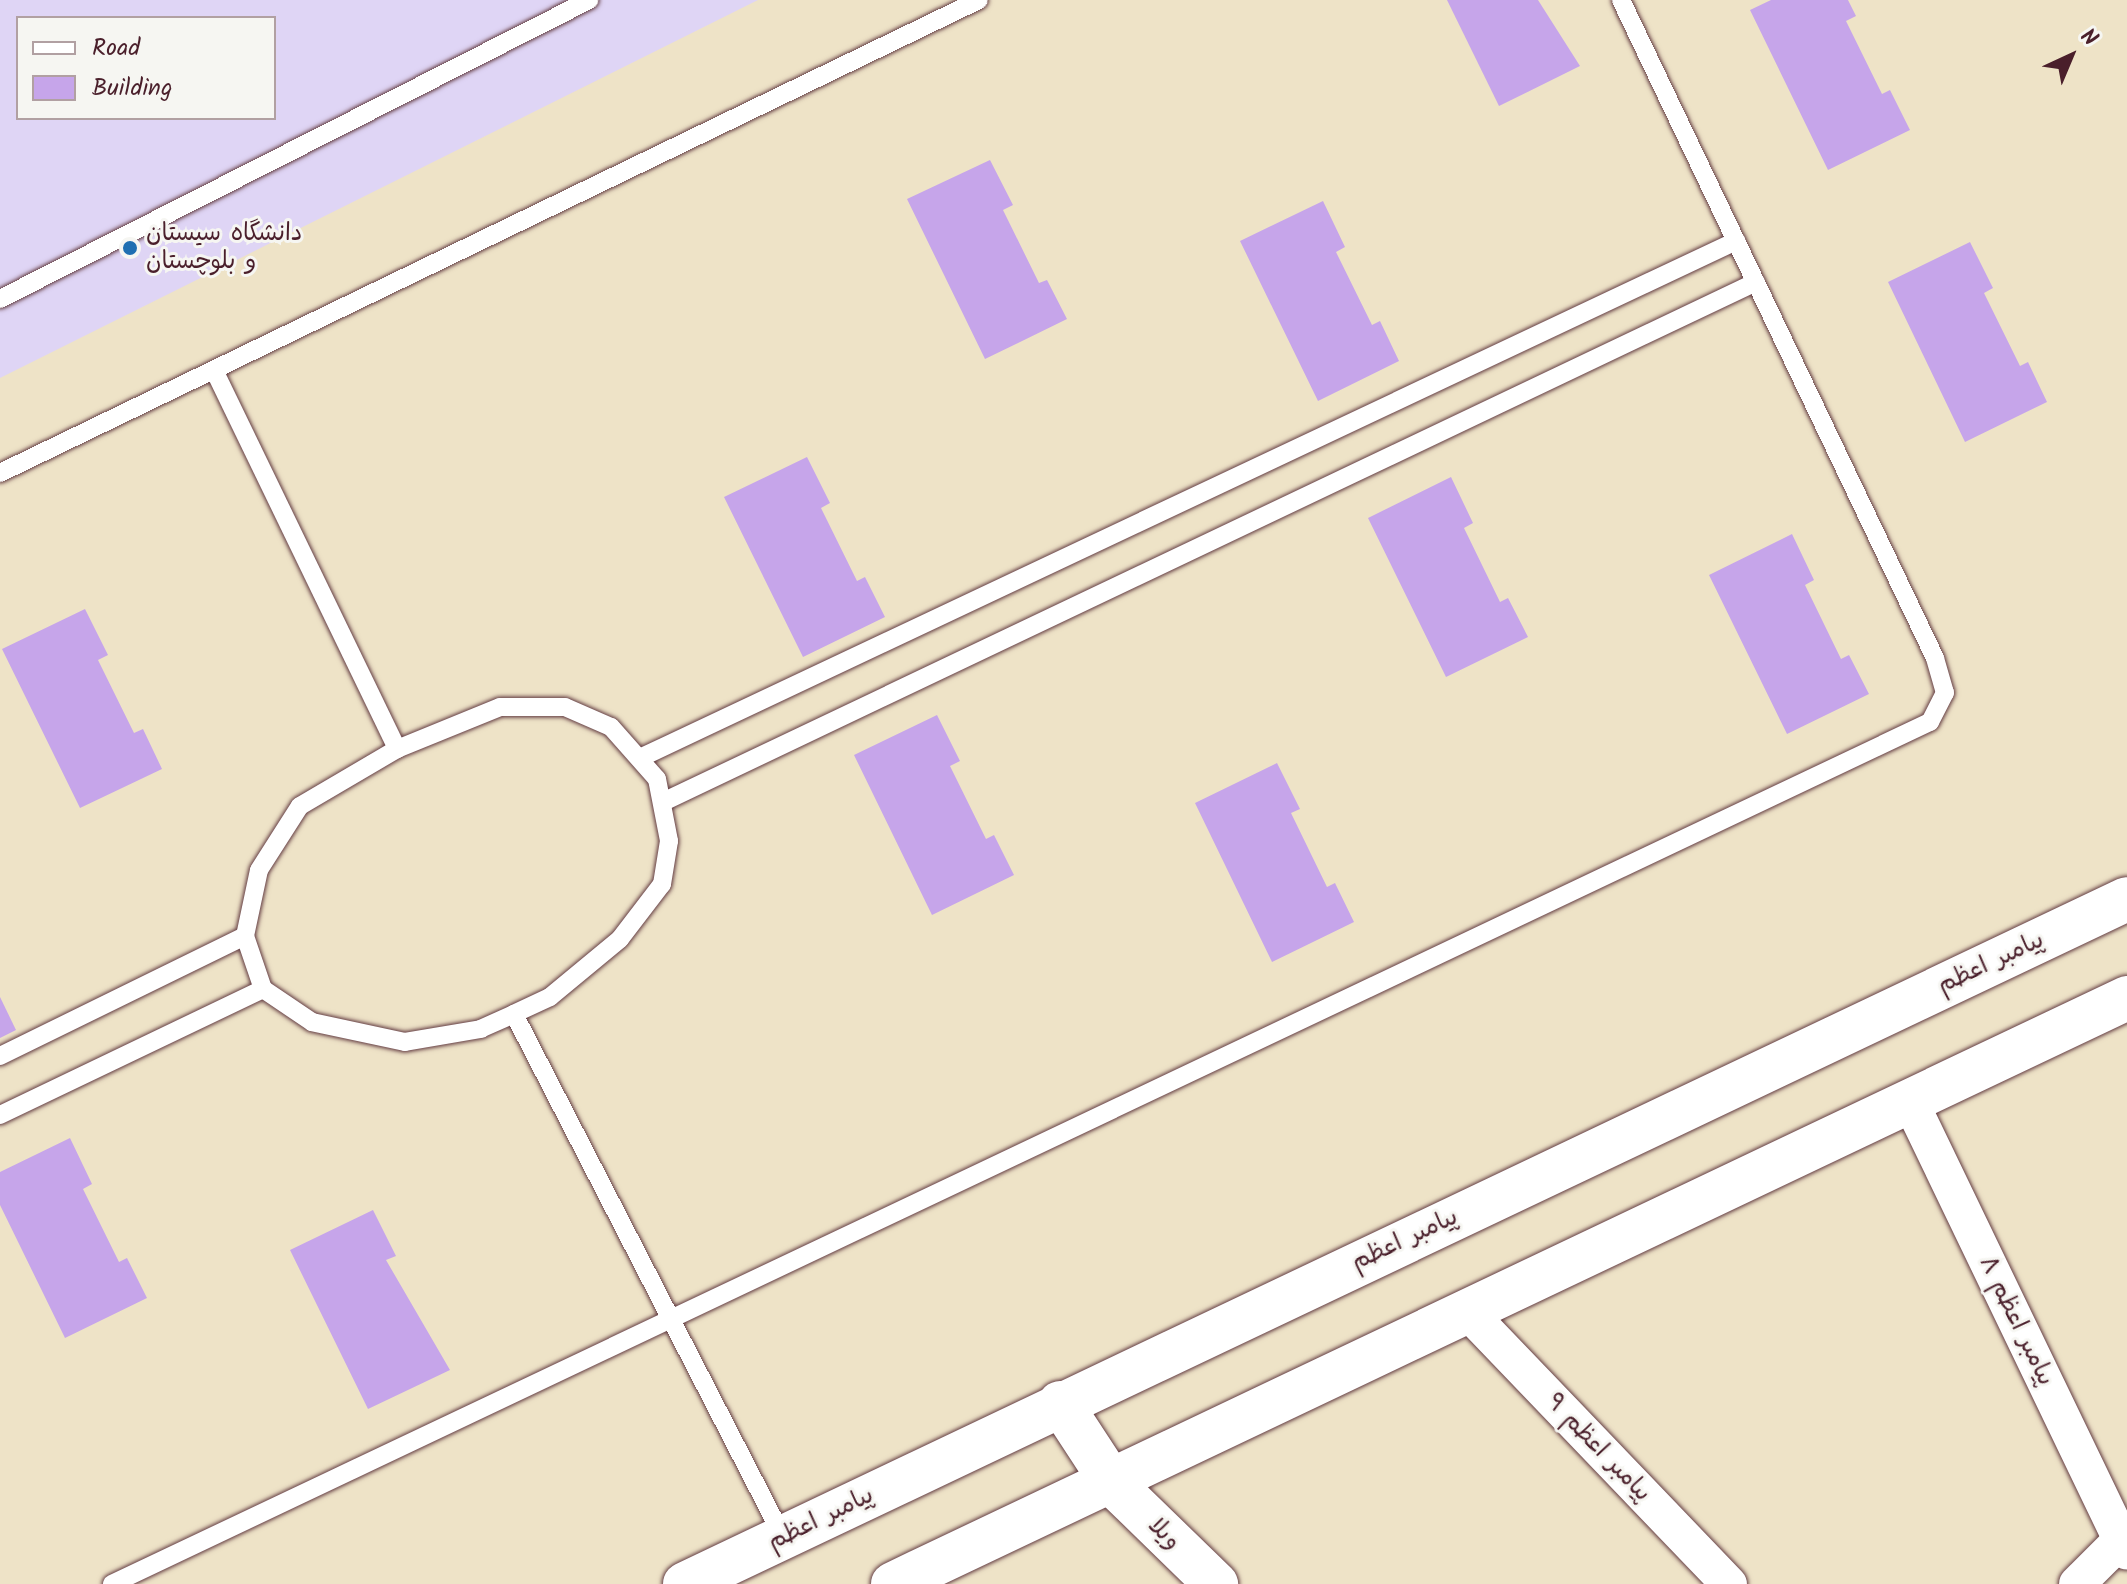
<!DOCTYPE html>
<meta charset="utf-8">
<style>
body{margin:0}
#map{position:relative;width:2127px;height:1584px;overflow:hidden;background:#eee3c7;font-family:Kalam,"Playpen Sans Arabic",sans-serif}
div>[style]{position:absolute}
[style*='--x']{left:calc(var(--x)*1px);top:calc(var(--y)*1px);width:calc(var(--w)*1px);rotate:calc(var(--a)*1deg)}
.built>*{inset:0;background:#dfd5f5}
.building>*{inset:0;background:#c6a5ea}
.roads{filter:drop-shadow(0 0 2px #633c42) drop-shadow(0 0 2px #633c42)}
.lane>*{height:18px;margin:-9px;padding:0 9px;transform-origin:9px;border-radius:9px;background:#fff}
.street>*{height:36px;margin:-18px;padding:0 18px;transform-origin:18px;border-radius:18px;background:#fff}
.secondary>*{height:44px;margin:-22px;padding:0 22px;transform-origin:22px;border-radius:22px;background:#fff}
.dots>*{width:22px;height:22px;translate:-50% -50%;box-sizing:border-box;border:4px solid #f6f6f2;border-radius:50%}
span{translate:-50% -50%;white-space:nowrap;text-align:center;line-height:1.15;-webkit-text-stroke:6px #f6f6f2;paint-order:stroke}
.poi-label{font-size:24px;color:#4a1f2b}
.left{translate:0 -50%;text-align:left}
.street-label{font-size:24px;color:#4a1f2b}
.legend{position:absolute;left:16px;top:16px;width:260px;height:104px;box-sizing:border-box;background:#f6f6f2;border:2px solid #b1a0a2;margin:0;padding:10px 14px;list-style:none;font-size:24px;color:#4a1f2b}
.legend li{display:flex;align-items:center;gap:16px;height:40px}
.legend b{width:40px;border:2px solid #b1a0a2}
.north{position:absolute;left:2031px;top:16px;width:80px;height:80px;-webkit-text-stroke:6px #f6f6f2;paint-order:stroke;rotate:44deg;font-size:22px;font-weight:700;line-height:32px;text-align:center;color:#4a1f2b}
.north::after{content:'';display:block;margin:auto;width:28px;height:36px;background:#4a1f2b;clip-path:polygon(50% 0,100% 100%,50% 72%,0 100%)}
</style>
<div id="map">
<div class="built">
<div style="clip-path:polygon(evenodd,0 0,758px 0,0 378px,0 0,18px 18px,274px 18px,274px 118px,18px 118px,18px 18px)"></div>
</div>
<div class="building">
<div style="clip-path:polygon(1447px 0,1538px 0,1580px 66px,1499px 106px)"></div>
<div style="clip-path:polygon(1771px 0,1848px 0,1856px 16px,1846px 21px,1882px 94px,1890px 90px,1910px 130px,1828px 170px,1750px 10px)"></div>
<div style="clip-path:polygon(990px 160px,1013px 205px,1003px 210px,1039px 283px,1047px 280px,1067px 319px,985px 359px,907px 199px)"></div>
<div style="clip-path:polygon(1323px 201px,1345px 247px,1336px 252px,1372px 325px,1380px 321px,1399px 361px,1318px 401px,1240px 241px)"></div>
<div style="clip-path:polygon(1970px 242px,1993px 288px,1984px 293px,2020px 366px,2028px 362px,2047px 402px,1965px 442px,1888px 282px)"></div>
<div style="clip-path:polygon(807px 457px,830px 503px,821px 508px,857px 581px,865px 577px,885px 617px,803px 657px,724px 497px)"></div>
<div style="clip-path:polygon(1451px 477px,1473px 523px,1464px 528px,1500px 602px,1508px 598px,1528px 637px,1446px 677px,1368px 518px)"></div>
<div style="clip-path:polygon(1792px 534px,1814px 580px,1805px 585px,1841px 659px,1849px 655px,1869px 694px,1787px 734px,1709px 575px)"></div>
<div style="clip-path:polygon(85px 609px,108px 655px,98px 660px,134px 733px,143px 729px,162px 769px,80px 808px,2px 649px)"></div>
<div style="clip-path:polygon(937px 715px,960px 761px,950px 766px,986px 839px,994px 835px,1014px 875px,932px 915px,854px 755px)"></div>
<div style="clip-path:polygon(1277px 763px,1300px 809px,1291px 813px,1327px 887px,1335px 883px,1354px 922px,1272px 962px,1195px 803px)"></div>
<div style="clip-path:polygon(0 997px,16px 1030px,0 1038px)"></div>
<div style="clip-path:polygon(70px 1138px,92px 1184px,83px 1189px,119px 1262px,127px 1258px,147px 1298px,65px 1338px,0 1205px,0 1172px)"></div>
<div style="clip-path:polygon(373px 1210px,396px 1256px,386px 1260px,450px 1370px,368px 1409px,290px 1250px)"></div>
</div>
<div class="roads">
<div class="lane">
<div style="--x:0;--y:299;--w:661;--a:-26.91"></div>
<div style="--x:214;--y:370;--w:421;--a:64.2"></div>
<div style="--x:0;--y:473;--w:1087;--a:-25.79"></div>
<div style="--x:500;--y:707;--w:65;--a:0"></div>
<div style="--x:565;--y:707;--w:50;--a:23.5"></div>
<div style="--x:611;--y:727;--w:69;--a:48.5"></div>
<div style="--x:657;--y:779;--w:63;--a:79"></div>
<div style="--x:669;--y:841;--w:44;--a:99.2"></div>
<div style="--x:662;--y:884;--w:69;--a:127.4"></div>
<div style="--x:620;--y:939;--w:91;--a:140.4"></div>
<div style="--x:550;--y:997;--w:40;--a:155"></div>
<div style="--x:514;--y:1014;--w:36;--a:156"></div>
<div style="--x:481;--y:1029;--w:77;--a:170.3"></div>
<div style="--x:405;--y:1042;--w:95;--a:-167.9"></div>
<div style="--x:312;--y:1022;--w:59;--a:-146"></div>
<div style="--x:263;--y:989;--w:56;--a:-108.8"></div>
<div style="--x:245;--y:936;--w:67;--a:-78"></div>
<div style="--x:259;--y:870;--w:76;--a:-57.4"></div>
<div style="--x:300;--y:806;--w:113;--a:-30.4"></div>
<div style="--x:397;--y:749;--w:111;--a:-22.2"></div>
<div style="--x:642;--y:757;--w:1210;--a:-25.25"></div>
<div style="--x:665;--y:801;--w:1208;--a:-25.44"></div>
<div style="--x:514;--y:1014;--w:588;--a:62.78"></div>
<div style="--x:0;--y:1056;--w:273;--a:-26.1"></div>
<div style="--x:0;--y:1115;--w:292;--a:-25.6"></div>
<div style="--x:112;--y:1584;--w:2012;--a:-25.37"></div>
<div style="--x:1930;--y:722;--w:33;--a:-63"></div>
<div style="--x:1945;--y:693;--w:36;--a:-106"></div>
<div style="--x:1935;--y:658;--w:729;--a:-115.51"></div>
</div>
<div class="street">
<div style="--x:1910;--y:1101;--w:500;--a:64.31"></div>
<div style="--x:1468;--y:1312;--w:377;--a:46.2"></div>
<div style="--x:2077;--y:1584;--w:62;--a:-45"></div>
</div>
<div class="secondary">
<div style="--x:1060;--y:1403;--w:97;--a:56.8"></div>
<div style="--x:1113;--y:1484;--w:144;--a:44.2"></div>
<div style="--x:685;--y:1584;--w:1596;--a:-25.41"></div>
<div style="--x:893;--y:1584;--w:1366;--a:-25.4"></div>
</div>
</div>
<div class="dots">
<div style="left:130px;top:248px;background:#1f6fb2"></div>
</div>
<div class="poi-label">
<span class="left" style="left:146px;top:248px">دانشگاه سیستان<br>و بلوچستان</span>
</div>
<div class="street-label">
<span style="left:1991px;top:963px;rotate:-25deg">پیامبر اعظم</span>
<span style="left:1405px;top:1240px;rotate:-25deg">پیامبر اعظم</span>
<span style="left:2016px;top:1321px;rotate:64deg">پیامبر اعظم ۸</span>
<span style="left:1598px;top:1448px;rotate:46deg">پیامبر اعظم ۹</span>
<span style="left:821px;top:1519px;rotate:-26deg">پیامبر اعظم</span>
<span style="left:1164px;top:1534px;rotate:44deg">ویلا</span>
</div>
<ul class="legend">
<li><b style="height:10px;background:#fff"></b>Road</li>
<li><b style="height:22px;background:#c6a5ea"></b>Building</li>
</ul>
<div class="north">N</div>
</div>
